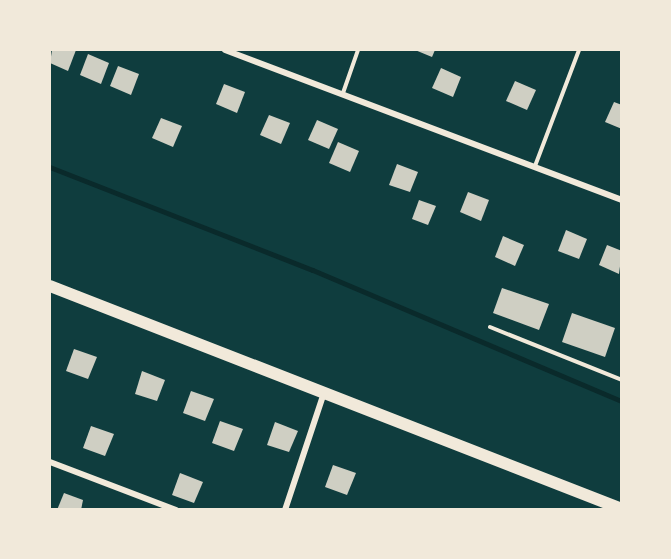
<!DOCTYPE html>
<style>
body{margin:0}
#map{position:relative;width:671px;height:559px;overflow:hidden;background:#0f3d3e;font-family:"Open Sans",sans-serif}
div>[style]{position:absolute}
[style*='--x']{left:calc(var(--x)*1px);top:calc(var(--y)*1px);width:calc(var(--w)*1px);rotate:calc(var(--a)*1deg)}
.stream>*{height:4.5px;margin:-2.25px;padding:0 2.25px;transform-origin:2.25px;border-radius:2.25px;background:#0a2a2b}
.building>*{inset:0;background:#cfcfc3}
.service>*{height:4px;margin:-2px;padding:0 2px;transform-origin:2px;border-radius:2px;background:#f1e9da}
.minor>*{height:6px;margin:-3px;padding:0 3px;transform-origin:3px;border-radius:3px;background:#f1e9da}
.primary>*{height:12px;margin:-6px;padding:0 6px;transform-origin:6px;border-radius:6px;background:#f1e9da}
span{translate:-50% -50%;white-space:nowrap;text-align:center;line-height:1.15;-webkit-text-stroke:5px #f1e9da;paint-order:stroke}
.frame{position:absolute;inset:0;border:51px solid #f1e9da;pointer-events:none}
</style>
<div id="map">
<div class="stream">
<div style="--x:50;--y:167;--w:282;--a:21.4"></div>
<div style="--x:313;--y:270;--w:336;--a:23"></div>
</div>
<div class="building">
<div style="clip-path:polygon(52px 50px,76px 50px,68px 71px,50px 63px)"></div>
<div style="clip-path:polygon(415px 50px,435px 50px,432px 57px)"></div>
<div style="clip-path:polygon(88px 54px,109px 63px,101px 84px,80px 75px)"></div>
<div style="clip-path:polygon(118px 66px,139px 74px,131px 95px,110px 86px)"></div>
<div style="clip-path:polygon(441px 68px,461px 77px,453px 97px,432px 88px)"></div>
<div style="clip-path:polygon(515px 81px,536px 90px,527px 110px,506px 101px)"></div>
<div style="clip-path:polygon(224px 84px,245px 92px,237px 113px,216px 104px)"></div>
<div style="clip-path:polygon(614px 102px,622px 105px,622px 129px,605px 122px)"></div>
<div style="clip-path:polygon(269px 115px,290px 123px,281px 144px,260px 135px)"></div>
<div style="clip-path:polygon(161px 118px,182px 126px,173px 147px,152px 138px)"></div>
<div style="clip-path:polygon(317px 120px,338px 129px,329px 149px,308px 140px)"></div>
<div style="clip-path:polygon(338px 142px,359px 151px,350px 172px,329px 163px)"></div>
<div style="clip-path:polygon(397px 164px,418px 172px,410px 192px,389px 185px)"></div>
<div style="clip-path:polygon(468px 192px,489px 200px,481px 221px,460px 212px)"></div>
<div style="clip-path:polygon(419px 200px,436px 206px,428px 225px,412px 219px)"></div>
<div style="clip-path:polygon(566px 230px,587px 239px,579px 259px,558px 251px)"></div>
<div style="clip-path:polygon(503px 236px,524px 245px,515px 266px,495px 257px)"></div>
<div style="clip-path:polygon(607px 245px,622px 251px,619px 274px,599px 265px)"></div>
<div style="clip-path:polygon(502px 288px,549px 304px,539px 330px,493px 313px)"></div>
<div style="clip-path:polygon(572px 313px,615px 328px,605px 357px,562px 342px)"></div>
<div style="clip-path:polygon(74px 349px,97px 357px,88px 379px,66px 371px)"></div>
<div style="clip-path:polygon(142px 371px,165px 380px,157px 401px,135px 394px)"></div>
<div style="clip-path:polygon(191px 391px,214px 399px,205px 421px,183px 413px)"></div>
<div style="clip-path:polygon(220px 421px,243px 429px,234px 451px,212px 443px)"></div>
<div style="clip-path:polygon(275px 422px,298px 431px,289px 452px,267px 445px)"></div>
<div style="clip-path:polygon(91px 426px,114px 434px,105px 456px,83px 448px)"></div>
<div style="clip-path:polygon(333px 465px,356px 473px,347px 495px,325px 487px)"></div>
<div style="clip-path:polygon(180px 473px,203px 482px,194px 503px,172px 495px)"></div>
<div style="clip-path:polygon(64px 493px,83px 500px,81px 510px,57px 510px)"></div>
</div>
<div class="service">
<div style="--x:343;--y:93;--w:46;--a:-70.8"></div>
<div style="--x:535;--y:166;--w:124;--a:-69.2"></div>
<div style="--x:490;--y:327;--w:142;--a:21.9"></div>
</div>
<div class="minor">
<div style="--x:225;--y:50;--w:424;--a:20.7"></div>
<div style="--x:50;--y:462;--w:135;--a:20.9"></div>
<div style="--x:285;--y:510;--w:123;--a:-71.6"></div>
</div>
<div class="primary">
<div style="--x:50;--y:286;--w:614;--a:21.3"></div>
</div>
<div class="frame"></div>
</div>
